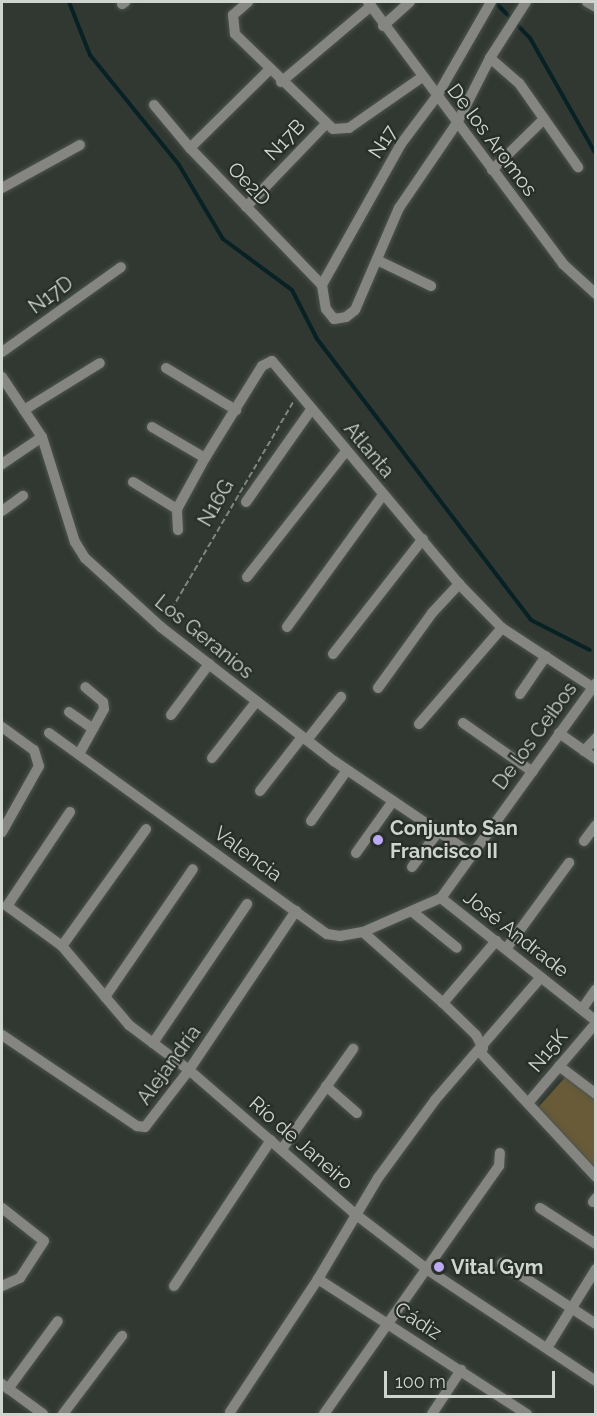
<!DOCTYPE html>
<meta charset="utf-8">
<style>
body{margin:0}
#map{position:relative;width:597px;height:1416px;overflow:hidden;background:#313832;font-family:Raleway,sans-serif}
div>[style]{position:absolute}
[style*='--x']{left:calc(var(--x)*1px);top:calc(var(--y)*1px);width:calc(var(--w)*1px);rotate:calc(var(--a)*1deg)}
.green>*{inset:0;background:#695b37}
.stream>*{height:4px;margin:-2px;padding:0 2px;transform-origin:2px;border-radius:2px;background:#082124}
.path>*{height:2px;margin-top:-1px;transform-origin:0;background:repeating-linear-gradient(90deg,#7f8580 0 6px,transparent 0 9px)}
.roads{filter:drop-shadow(0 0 2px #4e544f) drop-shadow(0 0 2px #4e544f)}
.minor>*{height:10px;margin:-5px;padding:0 5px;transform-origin:5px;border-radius:5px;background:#858682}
.dots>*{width:16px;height:16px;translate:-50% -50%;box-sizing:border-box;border:3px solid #282e28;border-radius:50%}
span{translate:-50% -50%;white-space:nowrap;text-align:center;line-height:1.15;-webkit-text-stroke:4.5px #282e28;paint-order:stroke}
.street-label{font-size:20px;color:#d0d4d1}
.poi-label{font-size:20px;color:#d0d4d1;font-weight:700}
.left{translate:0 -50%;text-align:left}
.frame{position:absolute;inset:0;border:3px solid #d0d4d1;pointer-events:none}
.scale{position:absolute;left:384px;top:1371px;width:171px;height:27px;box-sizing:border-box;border:3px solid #d0d4d1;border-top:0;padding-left:8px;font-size:18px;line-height:21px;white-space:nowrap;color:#d0d4d1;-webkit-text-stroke:4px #282e28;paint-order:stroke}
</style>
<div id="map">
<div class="green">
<div style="clip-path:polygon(569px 1073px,595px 1093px,595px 1177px,535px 1111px)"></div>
</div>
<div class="stream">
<div style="--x:69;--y:2;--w:57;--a:68.4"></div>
<div style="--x:90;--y:55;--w:141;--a:51"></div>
<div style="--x:179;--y:165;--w:86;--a:59.3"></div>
<div style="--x:223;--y:239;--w:86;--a:36.5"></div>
<div style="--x:292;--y:290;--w:55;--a:63"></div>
<div style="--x:317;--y:339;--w:353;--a:52.7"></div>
<div style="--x:531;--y:620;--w:66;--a:27"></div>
<div style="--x:495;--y:2;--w:50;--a:45.8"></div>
<div style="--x:530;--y:38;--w:133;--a:60.4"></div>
</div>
<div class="path">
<div style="--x:167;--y:617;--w:249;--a:-59.6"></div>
</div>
<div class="roads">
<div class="minor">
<div style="--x:248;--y:2;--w:20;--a:139"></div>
<div style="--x:233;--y:15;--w:19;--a:84"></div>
<div style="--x:235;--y:34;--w:136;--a:44.1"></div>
<div style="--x:333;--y:129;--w:16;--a:-4"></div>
<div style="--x:349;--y:128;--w:89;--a:-34.9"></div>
<div style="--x:368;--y:2;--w:327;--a:53.3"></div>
<div style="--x:563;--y:264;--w:45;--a:42.3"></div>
<div style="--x:491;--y:2;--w:108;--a:119.9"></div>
<div style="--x:437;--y:96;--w:60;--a:126.9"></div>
<div style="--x:401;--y:144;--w:162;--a:119.3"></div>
<div style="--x:322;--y:285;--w:24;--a:81"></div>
<div style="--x:326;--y:309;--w:13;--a:51"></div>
<div style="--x:334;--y:319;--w:12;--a:-9"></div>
<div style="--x:346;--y:317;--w:11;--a:-38"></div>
<div style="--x:355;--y:310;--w:111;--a:-66.7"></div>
<div style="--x:399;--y:208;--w:103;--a:-55.7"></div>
<div style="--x:457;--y:123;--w:73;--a:-63.1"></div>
<div style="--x:490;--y:58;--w:67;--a:-57.3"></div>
<div style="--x:587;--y:2;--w:10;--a:29"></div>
<div style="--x:122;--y:4;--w:4;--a:-34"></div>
<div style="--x:383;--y:26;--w:36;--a:-42"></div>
<div style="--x:490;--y:58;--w:38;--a:41"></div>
<div style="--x:519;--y:83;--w:103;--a:54.9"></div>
<div style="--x:281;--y:82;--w:118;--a:-40.2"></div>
<div style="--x:154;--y:105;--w:56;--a:50.1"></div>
<div style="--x:190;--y:148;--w:190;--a:46.1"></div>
<div style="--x:190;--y:148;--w:112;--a:-44.6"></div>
<div style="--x:492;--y:170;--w:73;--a:-44.4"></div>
<div style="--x:2;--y:188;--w:89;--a:-28.9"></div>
<div style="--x:246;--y:207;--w:115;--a:-46.1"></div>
<div style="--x:377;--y:260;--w:60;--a:25.7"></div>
<div style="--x:2;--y:352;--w:146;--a:-35.5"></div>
<div style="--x:166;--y:368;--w:82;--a:31"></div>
<div style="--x:2;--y:377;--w:72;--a:56.3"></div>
<div style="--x:42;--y:437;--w:110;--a:72.6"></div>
<div style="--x:75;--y:542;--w:19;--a:58"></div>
<div style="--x:85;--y:558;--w:103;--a:42.2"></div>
<div style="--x:161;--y:627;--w:219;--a:37.8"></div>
<div style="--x:334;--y:761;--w:164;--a:34.1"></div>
<div style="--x:24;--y:410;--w:89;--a:-31.7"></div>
<div style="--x:152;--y:427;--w:61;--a:30.3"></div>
<div style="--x:2;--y:464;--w:48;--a:-34"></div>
<div style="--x:133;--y:482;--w:52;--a:31.5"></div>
<div style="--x:246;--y:502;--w:113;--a:-54.8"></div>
<div style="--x:2;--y:511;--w:26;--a:-36"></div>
<div style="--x:178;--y:530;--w:21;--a:-93"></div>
<div style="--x:177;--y:509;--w:58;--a:-61.2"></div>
<div style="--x:205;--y:458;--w:108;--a:-58.2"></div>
<div style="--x:262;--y:366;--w:11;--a:-27"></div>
<div style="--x:272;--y:361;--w:291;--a:50"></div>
<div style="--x:459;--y:584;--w:62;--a:45.7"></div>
<div style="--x:502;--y:628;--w:108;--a:33.2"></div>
<div style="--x:247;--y:577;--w:160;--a:-51.8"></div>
<div style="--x:287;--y:627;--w:163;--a:-54"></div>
<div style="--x:333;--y:654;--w:146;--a:-52"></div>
<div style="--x:378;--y:688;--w:92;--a:-54.2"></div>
<div style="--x:432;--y:613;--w:40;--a:-47"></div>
<div style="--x:520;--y:694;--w:46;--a:-55.6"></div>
<div style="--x:69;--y:712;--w:29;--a:35"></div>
<div style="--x:171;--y:715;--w:64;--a:-53.3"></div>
<div style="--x:463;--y:723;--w:85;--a:35"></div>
<div style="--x:419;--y:724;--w:127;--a:-49.2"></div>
<div style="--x:2;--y:727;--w:39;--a:36"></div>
<div style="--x:34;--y:750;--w:17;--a:73"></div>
<div style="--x:39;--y:766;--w:76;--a:119.3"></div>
<div style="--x:49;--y:733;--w:343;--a:35.9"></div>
<div style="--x:327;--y:934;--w:13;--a:9"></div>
<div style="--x:340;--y:936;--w:23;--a:-10"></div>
<div style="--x:363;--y:932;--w:85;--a:-23.6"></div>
<div style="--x:441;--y:898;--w:265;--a:-54.2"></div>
<div style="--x:559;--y:733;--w:45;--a:35.1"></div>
<div style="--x:307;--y:740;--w:55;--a:-51.7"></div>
<div style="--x:584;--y:751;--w:18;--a:-47"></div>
<div style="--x:79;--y:754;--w:51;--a:-60.9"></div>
<div style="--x:104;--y:709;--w:7;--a:-98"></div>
<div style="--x:103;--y:702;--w:23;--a:-140"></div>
<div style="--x:212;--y:758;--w:71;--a:-51.8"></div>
<div style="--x:260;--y:791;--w:68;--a:-52.1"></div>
<div style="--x:70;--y:812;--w:113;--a:123.8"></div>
<div style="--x:7;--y:906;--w:68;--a:36"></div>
<div style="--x:62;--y:946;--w:104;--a:49.7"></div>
<div style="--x:129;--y:1025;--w:75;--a:36.9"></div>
<div style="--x:189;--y:1070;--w:218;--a:40.9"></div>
<div style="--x:354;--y:1213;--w:93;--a:37.6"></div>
<div style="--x:428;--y:1270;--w:201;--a:33.5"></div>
<div style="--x:311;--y:821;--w:62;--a:-54.8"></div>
<div style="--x:584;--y:841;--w:20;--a:-53"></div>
<div style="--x:356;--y:853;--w:64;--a:-54.6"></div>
<div style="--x:412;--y:867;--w:44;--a:-53.4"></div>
<div style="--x:441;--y:898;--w:198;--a:38.4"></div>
<div style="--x:414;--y:913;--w:55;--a:39.1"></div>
<div style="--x:363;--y:932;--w:107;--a:41.6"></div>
<div style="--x:443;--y:1003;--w:46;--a:44.1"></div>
<div style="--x:476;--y:1035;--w:15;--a:62"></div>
<div style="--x:62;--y:946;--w:144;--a:-54.3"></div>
<div style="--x:506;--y:949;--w:107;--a:-53.8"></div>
<div style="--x:105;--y:997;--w:155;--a:-55.5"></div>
<div style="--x:443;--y:1003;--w:82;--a:-49.5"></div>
<div style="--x:582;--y:1009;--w:24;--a:-55"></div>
<div style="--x:2;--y:1035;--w:163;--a:34"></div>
<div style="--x:137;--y:1126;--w:8;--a:7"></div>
<div style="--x:145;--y:1127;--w:72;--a:-52.3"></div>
<div style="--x:189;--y:1070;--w:192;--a:-56.1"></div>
<div style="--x:153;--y:1043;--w:168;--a:-55.9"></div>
<div style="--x:480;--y:1052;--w:171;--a:47.1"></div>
<div style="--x:559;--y:1066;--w:46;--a:37.1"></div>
<div style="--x:326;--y:1086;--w:41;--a:41.1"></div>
<div style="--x:528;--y:1103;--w:105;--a:-49.6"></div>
<div style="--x:282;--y:1149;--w:123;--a:-54.6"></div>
<div style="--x:593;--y:1202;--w:5;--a:-53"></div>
<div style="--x:2;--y:1208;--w:53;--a:38.2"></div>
<div style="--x:44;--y:1241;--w:44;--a:123"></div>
<div style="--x:20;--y:1278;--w:20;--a:156"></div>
<div style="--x:540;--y:1208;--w:67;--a:32.7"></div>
<div style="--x:502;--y:1263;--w:112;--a:33"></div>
<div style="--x:318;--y:1279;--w:249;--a:32.9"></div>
<div style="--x:174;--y:1286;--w:175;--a:-56.4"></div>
<div style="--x:547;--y:1348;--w:93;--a:-58.2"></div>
<div style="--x:2;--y:1384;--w:51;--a:36.2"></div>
<div style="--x:8;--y:1389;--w:84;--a:-53.7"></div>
<div style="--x:230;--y:1412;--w:159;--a:-56.5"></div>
<div style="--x:318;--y:1279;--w:117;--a:-59.3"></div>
<div style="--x:378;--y:1178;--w:97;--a:-53.8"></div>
<div style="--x:435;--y:1100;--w:162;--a:-49.2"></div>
<div style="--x:63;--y:1414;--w:98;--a:-52.9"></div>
<div style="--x:324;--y:1414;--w:304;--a:-54.8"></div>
<div style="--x:499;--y:1166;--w:13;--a:-86"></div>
<div style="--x:432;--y:1414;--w:53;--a:-56.6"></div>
</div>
</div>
<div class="dots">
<div style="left:378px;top:840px;background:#bcaaf5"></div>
<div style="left:439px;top:1267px;background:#bcaaf5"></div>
</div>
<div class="street-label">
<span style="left:285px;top:140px;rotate:-46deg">N17B</span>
<span style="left:492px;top:140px;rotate:53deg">De los Aromos</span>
<span style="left:383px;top:142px;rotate:-57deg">N17</span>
<span style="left:249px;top:184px;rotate:46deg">Oe2D</span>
<span style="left:51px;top:295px;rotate:-36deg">N17D</span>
<span style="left:369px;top:450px;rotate:50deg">Atlanta</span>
<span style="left:216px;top:503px;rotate:-60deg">N16G</span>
<span style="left:204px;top:637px;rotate:39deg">Los Geranios</span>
<span style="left:535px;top:736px;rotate:-54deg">De los Ceibos</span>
<span style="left:248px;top:854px;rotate:36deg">Valencia</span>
<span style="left:516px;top:934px;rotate:38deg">José Andrade</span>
<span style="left:548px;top:1051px;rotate:-50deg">N15K</span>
<span style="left:169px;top:1065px;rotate:-54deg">Alejandría</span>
<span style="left:301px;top:1143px;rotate:41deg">Río de Janeiro</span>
<span style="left:418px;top:1321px;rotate:33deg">Cádiz</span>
</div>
<div class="poi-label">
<span class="left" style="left:390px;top:840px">Conjunto San<br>Francisco II</span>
<span class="left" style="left:451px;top:1267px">Vital Gym</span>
</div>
<div class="frame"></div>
<div class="scale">100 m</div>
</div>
